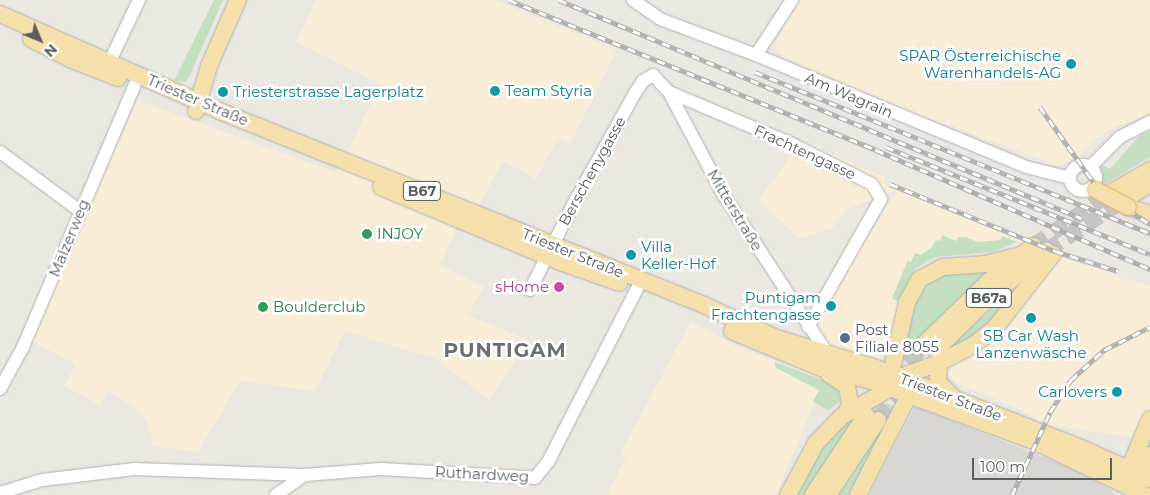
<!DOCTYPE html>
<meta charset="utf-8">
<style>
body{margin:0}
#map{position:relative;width:1150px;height:495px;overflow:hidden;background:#ebe7e1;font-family:Montserrat,sans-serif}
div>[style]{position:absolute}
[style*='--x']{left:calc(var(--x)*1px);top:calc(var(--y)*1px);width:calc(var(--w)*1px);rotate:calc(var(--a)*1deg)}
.commercial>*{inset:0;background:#f9edd8}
.industrial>*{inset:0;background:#d9d7d4}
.green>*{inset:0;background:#c4e0c0}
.major-tunnel>*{height:16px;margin-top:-8px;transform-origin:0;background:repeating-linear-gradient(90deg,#c7c5c1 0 16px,transparent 0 24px)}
.roads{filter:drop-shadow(0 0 1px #afb2b5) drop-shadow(0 0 1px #afb2b5)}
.minor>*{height:12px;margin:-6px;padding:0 6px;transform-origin:6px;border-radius:6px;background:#fff}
.minor>.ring{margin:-6px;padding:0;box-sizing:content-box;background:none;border:12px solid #fff;border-radius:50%}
.major>*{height:16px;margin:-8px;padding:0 8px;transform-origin:8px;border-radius:8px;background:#f5e0ac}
.rail>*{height:4.5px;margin-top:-2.25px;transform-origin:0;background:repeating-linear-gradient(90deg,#fff 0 8px,#aeafaf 0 16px);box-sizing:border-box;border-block:1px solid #aeafaf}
.bridges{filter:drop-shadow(0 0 1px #e1ae64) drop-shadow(0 0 1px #e1ae64)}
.major-bridge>*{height:16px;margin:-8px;padding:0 8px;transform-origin:8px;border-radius:8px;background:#f5e0ac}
.dots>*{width:14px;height:14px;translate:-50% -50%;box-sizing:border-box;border:2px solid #fff;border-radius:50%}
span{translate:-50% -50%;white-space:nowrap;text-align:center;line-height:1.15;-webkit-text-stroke:5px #fff;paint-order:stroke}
.shield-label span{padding:1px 4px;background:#fff;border:1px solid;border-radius:4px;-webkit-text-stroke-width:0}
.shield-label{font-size:14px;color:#5a5e60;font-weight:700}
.culture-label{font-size:15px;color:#0d838f}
.right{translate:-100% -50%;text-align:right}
.left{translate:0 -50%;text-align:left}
.street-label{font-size:15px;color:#5a5e60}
.leisure-label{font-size:15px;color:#27864d}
.hotel-label{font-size:15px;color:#b23c85}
.service-label{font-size:15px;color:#4e5e75}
.district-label{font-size:20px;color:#6b6f72;font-weight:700;letter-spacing:1px}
.north{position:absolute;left:15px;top:15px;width:50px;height:50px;-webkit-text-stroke:4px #fff;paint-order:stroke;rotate:135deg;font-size:14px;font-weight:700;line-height:20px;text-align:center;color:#5a5e60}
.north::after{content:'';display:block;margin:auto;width:18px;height:22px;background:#5a5e60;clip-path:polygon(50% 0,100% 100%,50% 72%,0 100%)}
.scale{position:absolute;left:972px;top:458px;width:140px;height:22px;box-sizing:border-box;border:2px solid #5a5e60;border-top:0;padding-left:6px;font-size:15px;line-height:18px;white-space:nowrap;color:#5a5e60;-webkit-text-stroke:4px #fff;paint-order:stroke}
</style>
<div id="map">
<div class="commercial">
<div style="clip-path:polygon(316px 0,495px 0,617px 50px,570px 144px,558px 138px,536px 179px,503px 161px,478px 207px,457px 227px,440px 265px,484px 287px,468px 315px,528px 340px,489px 400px,436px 359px,345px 331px,315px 391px,240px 381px,198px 452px,153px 446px,146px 419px,133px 407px,108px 391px,100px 405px,64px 386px,76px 364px,29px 340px,137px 100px,337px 173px,380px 84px,296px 42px)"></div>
<div style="clip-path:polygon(800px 0,1150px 0,1150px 114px,1117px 126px,1097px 138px,1079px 156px,1060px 166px,897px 106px,782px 56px,775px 43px)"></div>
<div style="clip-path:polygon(802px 141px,885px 177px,883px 183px,1020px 240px,993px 252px,935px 257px,915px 269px,898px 301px,890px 345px,877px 364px,803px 342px,897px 190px,847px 209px,832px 228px,800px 239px,758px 201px)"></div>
<div style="clip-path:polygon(1057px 256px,1150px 286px,1150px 440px,1044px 424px,1017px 408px,956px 383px,943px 370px)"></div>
<div style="clip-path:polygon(691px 321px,739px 348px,775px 360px,776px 368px,819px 391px,776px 495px,607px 495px,626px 457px,620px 454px)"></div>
</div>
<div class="industrial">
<div style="clip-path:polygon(915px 406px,1078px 471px,1112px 491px,1114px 495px,869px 495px)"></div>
</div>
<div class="green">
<div style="clip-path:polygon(214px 0,223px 0,189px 77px,185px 82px,174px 81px)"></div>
<div style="clip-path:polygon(1150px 131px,1150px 157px,1103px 185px,1098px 175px,1102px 165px,1110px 169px,1139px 136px)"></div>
<div style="clip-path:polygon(942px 235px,956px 241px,958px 237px,965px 237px,978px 242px,1000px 240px,1002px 236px,1017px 242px,993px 252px,935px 257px,915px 269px,898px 301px,892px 298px,908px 260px,911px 262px,915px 253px,921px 255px,932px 247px,936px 240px,940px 241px)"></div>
<div style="clip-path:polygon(990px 270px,915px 342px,906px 342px,913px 303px,919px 291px,936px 276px)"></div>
<div style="clip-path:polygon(1031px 274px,1007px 308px,960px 346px,946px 349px)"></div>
<div style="clip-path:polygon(774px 362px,831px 383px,838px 387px,840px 401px,828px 411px,813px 401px,819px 390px,776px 368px)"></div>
<div style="clip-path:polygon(876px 401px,895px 406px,853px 495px,837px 495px,856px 417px,806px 495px,793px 495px,811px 461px,840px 425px)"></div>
</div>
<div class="major-tunnel">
<div style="--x:1033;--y:246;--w:93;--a:-34.5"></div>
<div style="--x:1046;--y:251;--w:95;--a:-33.4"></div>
<div style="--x:893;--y:382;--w:48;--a:-51"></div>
<div style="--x:878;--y:420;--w:48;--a:-50"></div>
</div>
<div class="roads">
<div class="minor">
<div style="--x:633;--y:0;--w:33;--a:35"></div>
<div style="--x:660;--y:19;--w:103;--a:20.6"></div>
<div style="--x:756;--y:55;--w:292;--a:22.5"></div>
<div style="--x:1026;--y:167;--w:45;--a:14"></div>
<div style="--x:756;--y:55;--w:66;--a:-56.8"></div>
<div style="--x:109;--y:63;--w:70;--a:-64.5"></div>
<div style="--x:669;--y:92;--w:134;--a:22.9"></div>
<div style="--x:792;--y:144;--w:89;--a:26.6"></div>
<div style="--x:872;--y:184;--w:17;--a:59"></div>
<div style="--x:881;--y:199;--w:147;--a:119.7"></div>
<div style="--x:0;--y:152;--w:99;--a:36.4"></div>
<div class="ring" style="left:1070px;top:165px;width:14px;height:14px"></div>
<div style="--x:1090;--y:167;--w:42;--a:-45"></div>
<div style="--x:1120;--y:137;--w:34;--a:-27"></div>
<div style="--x:530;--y:290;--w:97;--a:-63.2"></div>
<div style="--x:574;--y:203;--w:126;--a:-61"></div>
<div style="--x:635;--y:93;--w:14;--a:-56"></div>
<div style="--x:643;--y:81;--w:12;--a:-31"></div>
<div style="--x:653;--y:75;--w:23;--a:47"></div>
<div style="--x:669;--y:92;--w:115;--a:62.1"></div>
<div style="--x:723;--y:194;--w:190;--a:56.8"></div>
<div style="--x:0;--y:389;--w:48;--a:-61.3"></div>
<div style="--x:23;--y:347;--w:285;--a:-66.9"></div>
<div style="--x:0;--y:493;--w:44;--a:-17.2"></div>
<div style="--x:42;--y:480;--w:93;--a:-6.8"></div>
<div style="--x:134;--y:469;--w:171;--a:2"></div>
<div style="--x:305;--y:475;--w:76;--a:-4.5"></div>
<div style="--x:381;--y:469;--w:154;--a:3.3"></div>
<div style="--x:535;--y:478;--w:21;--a:-51"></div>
<div style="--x:548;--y:462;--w:195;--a:-62.8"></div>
<div style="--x:276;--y:495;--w:35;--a:-35"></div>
</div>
<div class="major">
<div style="--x:0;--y:14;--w:243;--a:23.8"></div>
<div style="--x:222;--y:112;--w:519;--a:21.82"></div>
<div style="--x:704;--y:305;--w:79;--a:24.6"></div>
<div style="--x:776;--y:338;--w:104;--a:16.7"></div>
<div style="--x:876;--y:368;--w:225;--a:21.3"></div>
<div style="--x:1086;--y:450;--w:70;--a:24.4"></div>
<div style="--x:31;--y:39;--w:44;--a:27.1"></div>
<div style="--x:70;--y:59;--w:52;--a:21.6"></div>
<div style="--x:196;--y:111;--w:47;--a:-73.9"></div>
<div style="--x:209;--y:66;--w:72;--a:-66.3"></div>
<div style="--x:381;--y:187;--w:197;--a:22.7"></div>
<div style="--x:563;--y:263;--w:60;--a:19.3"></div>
<div style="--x:1110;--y:193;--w:46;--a:-29.9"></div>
<div style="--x:1125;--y:199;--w:29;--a:-31"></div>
<div style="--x:1128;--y:207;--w:23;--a:18"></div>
<div style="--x:732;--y:331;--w:96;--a:22.6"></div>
<div style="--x:821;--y:368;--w:52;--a:14.6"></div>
<div style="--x:871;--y:381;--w:176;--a:20.3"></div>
<div style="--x:1036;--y:442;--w:121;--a:25.9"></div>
<div style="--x:923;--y:345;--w:91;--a:-44.1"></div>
<div style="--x:988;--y:282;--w:58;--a:-38.7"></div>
<div style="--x:936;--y:350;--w:64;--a:-45"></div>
<div style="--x:981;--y:305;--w:85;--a:-39.7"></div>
<div style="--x:829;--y:374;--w:22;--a:34"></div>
<div style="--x:847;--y:386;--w:17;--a:80"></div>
<div style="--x:850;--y:403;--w:9;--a:108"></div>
<div style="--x:891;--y:374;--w:74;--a:-77.5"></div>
<div style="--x:907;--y:302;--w:26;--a:-61"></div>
<div style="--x:920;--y:279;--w:26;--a:-28"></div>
<div style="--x:943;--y:267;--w:42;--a:-4.1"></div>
<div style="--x:985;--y:264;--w:36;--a:-14"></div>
<div style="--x:894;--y:379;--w:48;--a:-19.6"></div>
<div style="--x:953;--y:397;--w:21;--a:-135"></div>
<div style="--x:938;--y:382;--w:19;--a:-87"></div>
<div style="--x:939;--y:363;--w:41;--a:-27.8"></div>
<div style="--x:975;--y:344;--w:26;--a:-39"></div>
<div style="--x:995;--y:328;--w:94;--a:-51.9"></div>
<div style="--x:1131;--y:480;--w:11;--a:-100"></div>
<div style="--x:1129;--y:469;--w:54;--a:-67.2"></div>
<div style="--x:1137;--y:484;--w:32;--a:-66"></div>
<div style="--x:788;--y:495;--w:59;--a:-61.7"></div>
<div style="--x:816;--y:443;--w:37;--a:-46"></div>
<div style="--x:842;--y:416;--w:54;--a:-29.9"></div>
<div style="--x:889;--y:389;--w:8;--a:-7"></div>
<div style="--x:813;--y:495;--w:96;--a:-56.5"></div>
<div style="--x:828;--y:495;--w:90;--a:-56.3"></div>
<div style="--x:858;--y:495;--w:112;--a:-63"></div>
</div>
</div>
<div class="rail">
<div style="--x:509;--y:0;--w:396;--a:22.2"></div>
<div style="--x:876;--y:150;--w:299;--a:23.5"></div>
<div style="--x:559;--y:0;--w:566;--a:22.67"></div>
<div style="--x:755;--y:72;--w:427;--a:22.2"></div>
<div style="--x:1040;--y:107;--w:95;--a:54.5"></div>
<div style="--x:1095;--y:184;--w:25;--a:42"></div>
<div style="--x:1114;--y:201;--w:43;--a:32.6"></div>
<div style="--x:886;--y:147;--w:285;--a:22.1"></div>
<div style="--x:890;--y:184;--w:178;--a:22.1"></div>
<div style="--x:1055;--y:251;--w:66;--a:17.6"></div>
<div style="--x:1012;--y:495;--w:91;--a:-65.4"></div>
<div style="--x:1050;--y:412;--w:38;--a:-57"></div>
<div style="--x:1071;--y:380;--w:45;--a:-42.3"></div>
<div style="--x:1104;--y:350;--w:51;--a:-26.6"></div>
</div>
<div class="bridges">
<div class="major-bridge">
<div style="--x:1096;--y:190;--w:36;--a:28"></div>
</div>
</div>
<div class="dots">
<div style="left:1071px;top:64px;background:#0f9aa8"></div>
<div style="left:495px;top:91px;background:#0f9aa8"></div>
<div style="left:223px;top:92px;background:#0f9aa8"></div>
<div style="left:367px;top:234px;background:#2e9e5b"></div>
<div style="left:631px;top:255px;background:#0f9aa8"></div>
<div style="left:559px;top:287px;background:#d1479c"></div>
<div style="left:831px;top:306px;background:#0f9aa8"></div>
<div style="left:263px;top:307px;background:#2e9e5b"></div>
<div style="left:1031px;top:318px;background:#0f9aa8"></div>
<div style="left:845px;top:338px;background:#5c6f8a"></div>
<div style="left:1117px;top:392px;background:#0f9aa8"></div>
</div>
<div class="shield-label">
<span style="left:422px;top:191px">B67</span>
<span style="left:989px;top:298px">B67a</span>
</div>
<div class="culture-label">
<span class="right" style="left:1061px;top:64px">SPAR Österreichische<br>Warenhandels-AG</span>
<span class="left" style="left:505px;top:91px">Team Styria</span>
<span class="left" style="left:233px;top:92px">Triesterstrasse Lagerplatz</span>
<span class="left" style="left:641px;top:255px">Villa<br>Keller-Hof</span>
<span class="right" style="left:821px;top:306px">Puntigam<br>Frachtengasse</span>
<span style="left:1031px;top:344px">SB Car Wash<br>Lanzenwäsche</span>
<span class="right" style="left:1107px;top:392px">Carlovers</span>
</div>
<div class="street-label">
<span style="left:849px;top:95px;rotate:23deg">Am Wagrain</span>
<span style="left:198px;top:100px;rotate:23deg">Triester Straße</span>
<span style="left:805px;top:152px;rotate:25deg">Frachtengasse</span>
<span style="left:592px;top:171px;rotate:-61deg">Berschenygasse</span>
<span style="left:735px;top:210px;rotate:59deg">Mitterstraße</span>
<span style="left:69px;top:238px;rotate:-68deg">Mälzerweg</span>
<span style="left:573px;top:253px;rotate:22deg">Triester Straße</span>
<span style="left:951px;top:397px;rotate:21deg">Triester Straße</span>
<span style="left:482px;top:474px;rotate:3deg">Ruthardweg</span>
</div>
<div class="leisure-label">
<span class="left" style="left:377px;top:234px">INJOY</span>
<span class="left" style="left:273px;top:307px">Boulderclub</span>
</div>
<div class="hotel-label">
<span class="right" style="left:549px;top:287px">sHome</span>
</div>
<div class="service-label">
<span class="left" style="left:855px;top:338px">Post<br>Filiale 8055</span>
</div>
<div class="district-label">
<span style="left:505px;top:350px">PUNTIGAM</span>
</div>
<div class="north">N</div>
<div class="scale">100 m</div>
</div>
